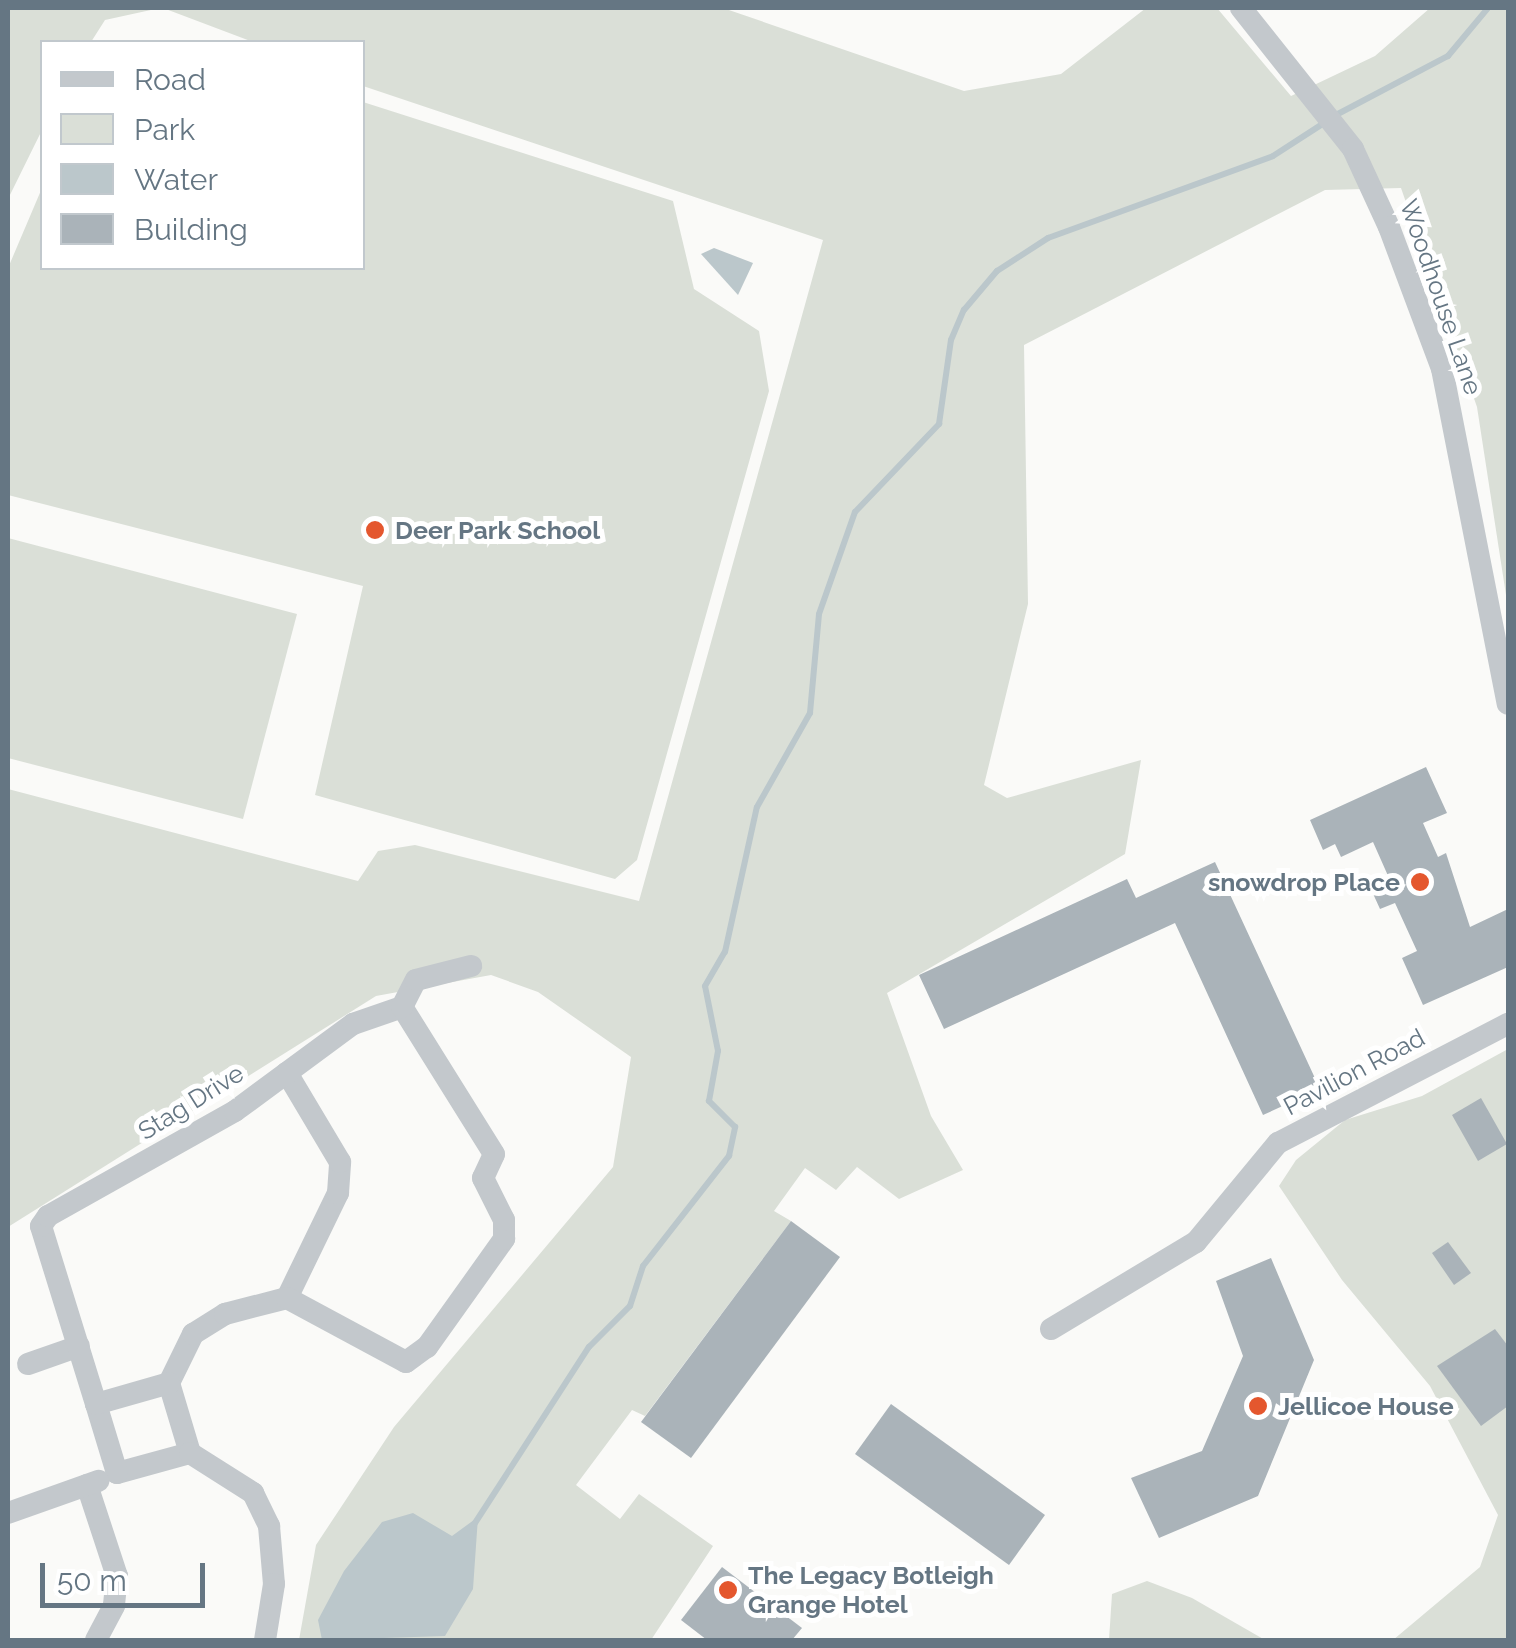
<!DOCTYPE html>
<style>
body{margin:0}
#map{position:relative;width:1516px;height:1648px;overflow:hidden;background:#fafaf8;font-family:Raleway,sans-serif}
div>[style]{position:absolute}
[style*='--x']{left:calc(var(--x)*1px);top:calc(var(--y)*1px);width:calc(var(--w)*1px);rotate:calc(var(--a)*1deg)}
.green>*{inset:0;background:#dadfd7}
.water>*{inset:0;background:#bbc7cb}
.stream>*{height:6px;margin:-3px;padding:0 3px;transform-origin:3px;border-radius:3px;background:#bbc7cb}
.building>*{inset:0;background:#aab3b9}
.minor>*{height:22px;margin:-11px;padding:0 11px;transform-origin:11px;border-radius:11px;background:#c3c8cc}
.dots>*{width:28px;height:28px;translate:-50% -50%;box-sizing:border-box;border:5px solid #fff;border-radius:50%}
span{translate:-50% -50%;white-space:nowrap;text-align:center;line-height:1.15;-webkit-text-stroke:10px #fff;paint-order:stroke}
.street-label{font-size:25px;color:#657683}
.poi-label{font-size:25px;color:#657683;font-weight:700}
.left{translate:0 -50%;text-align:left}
.right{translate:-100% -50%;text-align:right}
.frame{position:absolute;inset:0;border:10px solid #657683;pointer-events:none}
.legend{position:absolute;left:40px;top:40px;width:325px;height:230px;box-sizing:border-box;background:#fff;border:2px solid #c1c8cd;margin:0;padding:12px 18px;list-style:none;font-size:30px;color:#657683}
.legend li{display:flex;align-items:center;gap:20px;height:50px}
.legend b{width:50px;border:2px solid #c1c8cd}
.scale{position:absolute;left:40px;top:1563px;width:165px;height:45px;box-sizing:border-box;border:5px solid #657683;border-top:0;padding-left:12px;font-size:30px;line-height:35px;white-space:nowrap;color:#657683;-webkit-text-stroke:8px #fff;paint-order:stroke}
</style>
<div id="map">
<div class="green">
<div style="clip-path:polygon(8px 8px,160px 8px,105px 20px,91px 42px,42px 42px,42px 130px,8px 199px)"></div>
<div style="clip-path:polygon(163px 8px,723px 8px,964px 91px,1061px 74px,1146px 8px,1217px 8px,1291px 96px,1375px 56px,1430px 8px,1508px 8px,1508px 608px,1477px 407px,1401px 188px,1325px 190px,1024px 345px,1028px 604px,984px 785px,1007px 798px,1141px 760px,1125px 854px,887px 993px,931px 1116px,963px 1170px,899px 1199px,857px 1167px,836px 1190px,805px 1168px,774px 1211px,791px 1221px,645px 1416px,632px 1410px,576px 1485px,620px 1519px,639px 1494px,713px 1546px,651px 1640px,299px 1640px,316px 1545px,394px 1427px,613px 1167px,631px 1057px,538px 992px,491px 975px,376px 996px,8px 1227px,8px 789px,358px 881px,378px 851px,415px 845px,639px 901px,823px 240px,363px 86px,362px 42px,253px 42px)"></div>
<div style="clip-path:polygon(363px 102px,673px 201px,694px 289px,759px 331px,769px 391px,637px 860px,615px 879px,315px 795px,363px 586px,8px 495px,8px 268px,42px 188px,42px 268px,362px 268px)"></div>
<div style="clip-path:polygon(8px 538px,297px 614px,243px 819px,8px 758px)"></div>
<div style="clip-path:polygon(1508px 1049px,1508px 1640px,1393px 1640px,1480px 1567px,1498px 1515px,1430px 1386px,1342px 1280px,1279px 1186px,1296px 1160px,1345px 1120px,1422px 1096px)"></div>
<div style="clip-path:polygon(1147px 1581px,1192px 1598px,1265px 1640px,1109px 1640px,1112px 1594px)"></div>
</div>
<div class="water">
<div style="clip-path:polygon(714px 248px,753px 263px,738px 295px,701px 254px)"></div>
<div style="clip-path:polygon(413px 1513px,452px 1536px,478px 1517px,473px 1589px,445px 1636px,322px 1640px,318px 1620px,344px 1571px,382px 1522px)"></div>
</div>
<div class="stream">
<div style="--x:1334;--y:116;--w:129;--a:-27.8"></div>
<div style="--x:1448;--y:56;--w:62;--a:-50.2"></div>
<div style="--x:475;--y:1523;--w:210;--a:-57.1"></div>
<div style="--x:589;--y:1347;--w:58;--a:-45"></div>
<div style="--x:630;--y:1306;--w:42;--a:-72"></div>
<div style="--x:643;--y:1266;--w:140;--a:-52"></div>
<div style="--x:729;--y:1156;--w:30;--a:-78"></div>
<div style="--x:735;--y:1127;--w:37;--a:-135"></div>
<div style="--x:709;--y:1101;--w:51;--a:-79.8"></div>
<div style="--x:718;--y:1051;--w:66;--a:-101.3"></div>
<div style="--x:705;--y:986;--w:39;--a:-60"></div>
<div style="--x:725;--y:952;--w:148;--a:-77.6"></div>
<div style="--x:757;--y:807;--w:108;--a:-60.6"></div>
<div style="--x:810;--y:713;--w:99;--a:-84.8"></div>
<div style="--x:819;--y:614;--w:108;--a:-70.6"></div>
<div style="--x:855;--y:512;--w:122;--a:-46.3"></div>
<div style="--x:939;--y:424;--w:85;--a:-81.9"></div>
<div style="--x:951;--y:340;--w:33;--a:-67"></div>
<div style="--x:964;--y:310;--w:51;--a:-49.8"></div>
<div style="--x:997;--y:271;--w:61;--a:-32.9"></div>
<div style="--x:1048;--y:238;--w:239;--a:-20"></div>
<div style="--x:1273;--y:156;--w:61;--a:-32.9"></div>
</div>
<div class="building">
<div style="clip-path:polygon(1426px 767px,1447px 813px,1423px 823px,1438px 857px,1446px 853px,1470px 927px,1508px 909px,1508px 967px,1423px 1005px,1402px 958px,1417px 951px,1395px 903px,1380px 909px,1370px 887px,1389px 878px,1373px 842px,1341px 857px,1335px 844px,1323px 850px,1310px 820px)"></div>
<div style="clip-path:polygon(1215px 862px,1320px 1089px,1263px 1115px,1175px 923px,944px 1029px,919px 975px,1127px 879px,1136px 898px)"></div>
<div style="clip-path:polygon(1481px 1098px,1507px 1144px,1478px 1161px,1452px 1115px)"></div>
<div style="clip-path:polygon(791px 1221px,840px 1257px,691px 1458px,641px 1422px)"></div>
<div style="clip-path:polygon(1448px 1242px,1471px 1273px,1454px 1285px,1432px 1253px)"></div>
<div style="clip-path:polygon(1271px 1258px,1314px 1360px,1258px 1496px,1159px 1538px,1131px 1478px,1202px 1451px,1243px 1356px,1216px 1281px)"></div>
<div style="clip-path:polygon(1495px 1329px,1508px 1346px,1508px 1406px,1481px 1426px,1437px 1366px)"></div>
<div style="clip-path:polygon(891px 1404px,1045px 1515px,1009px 1565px,855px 1454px)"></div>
<div style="clip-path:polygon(722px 1567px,802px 1628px,792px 1640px,707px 1640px,681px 1620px)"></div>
</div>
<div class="minor">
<div style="--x:1241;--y:8;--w:180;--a:51.5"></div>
<div style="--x:1353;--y:149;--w:86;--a:65.2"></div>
<div style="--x:1389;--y:227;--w:152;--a:69.5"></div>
<div style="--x:1442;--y:369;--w:341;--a:78.9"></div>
<div style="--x:287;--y:1298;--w:117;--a:-64.1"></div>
<div style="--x:338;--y:1193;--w:31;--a:-86"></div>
<div style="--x:340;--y:1162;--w:104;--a:-120.8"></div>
<div style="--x:1051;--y:1329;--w:169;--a:-31"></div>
<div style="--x:1196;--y:1242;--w:129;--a:-50.4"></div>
<div style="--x:1278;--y:1143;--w:259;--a:-27.4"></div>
<div style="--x:28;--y:1364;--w:54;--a:-19.4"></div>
<div style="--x:169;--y:1383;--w:55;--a:-63.9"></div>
<div style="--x:193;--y:1334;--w:38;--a:-32"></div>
<div style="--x:225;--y:1314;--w:64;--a:-14.5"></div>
<div style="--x:287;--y:1298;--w:135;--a:28.3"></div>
<div style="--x:406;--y:1362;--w:26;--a:-36"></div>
<div style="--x:427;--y:1347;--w:133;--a:-54.5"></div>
<div style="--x:504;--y:1239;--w:19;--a:-90"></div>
<div style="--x:504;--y:1220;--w:47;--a:-116.6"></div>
<div style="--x:483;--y:1178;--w:26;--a:-65"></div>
<div style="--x:494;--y:1154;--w:173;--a:-122"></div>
<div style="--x:169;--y:1383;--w:73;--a:73.3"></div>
<div style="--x:190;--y:1453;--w:76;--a:164.7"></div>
<div style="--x:117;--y:1473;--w:72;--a:-106.9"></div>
<div style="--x:96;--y:1404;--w:76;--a:-16"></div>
<div style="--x:96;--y:1404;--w:186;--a:-107.2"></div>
<div style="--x:41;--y:1226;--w:12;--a:-55"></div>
<div style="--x:48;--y:1216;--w:214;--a:-29.3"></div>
<div style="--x:235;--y:1111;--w:147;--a:-36.4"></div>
<div style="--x:353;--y:1024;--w:52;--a:-19.1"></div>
<div style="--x:402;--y:1007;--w:30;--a:-63"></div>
<div style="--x:416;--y:980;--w:57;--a:-14.3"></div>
<div style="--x:190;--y:1453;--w:75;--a:32.4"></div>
<div style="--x:253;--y:1493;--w:37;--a:64"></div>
<div style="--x:269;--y:1526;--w:58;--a:85.1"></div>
<div style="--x:274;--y:1584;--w:57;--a:99.1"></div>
<div style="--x:87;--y:1485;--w:96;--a:71.8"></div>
<div style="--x:117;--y:1576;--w:30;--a:96"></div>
<div style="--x:114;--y:1606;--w:38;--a:118"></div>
<div style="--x:8;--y:1513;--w:96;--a:-19.6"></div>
</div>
<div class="dots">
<div style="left:375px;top:530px;background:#e4572e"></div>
<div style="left:1420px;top:882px;background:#e4572e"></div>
<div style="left:1258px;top:1406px;background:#e4572e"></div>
<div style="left:728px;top:1590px;background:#e4572e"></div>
</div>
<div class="street-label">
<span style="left:1441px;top:297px;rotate:71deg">Woodhouse Lane</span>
<span style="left:1354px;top:1072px;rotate:-28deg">Pavilion Road</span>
<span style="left:191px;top:1102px;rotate:-32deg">Stag Drive</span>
</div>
<div class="poi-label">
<span class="left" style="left:395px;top:530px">Deer Park School</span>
<span class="right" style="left:1400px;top:882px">snowdrop Place</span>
<span class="left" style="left:1278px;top:1406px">Jellicoe House</span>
<span class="left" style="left:748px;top:1590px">The Legacy Botleigh<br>Grange Hotel</span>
</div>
<div class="frame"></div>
<ul class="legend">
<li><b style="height:12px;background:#c3c8cc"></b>Road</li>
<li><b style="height:28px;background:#dadfd7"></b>Park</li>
<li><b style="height:28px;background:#bbc7cb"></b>Water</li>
<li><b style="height:28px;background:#aab3b9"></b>Building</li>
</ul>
<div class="scale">50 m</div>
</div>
